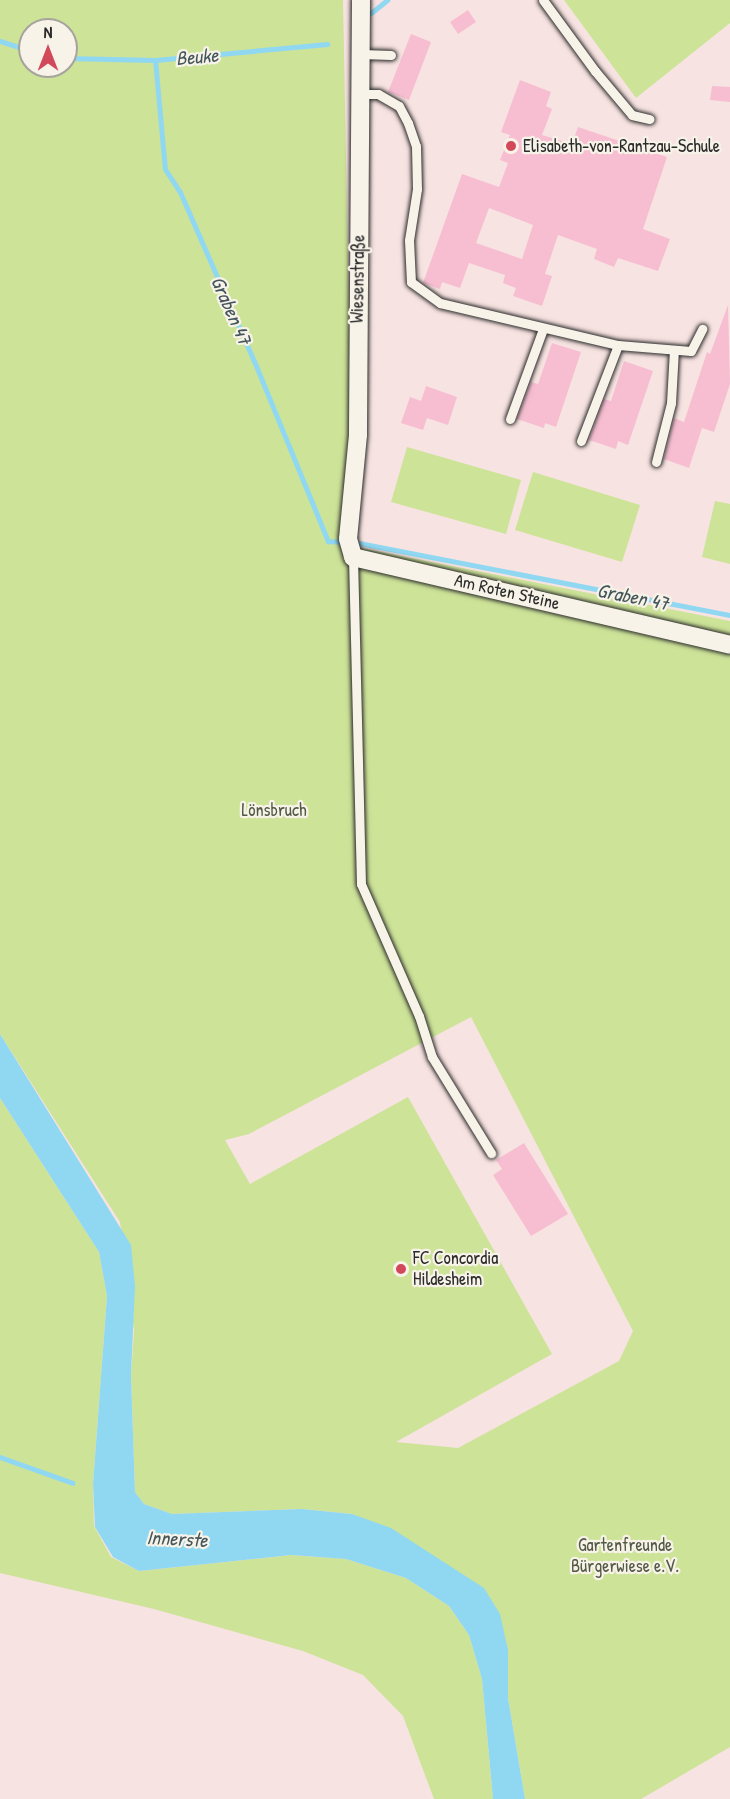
<!DOCTYPE html>
<meta charset="utf-8">
<style>
body{margin:0}
#map{position:relative;width:730px;height:1799px;overflow:hidden;background:#f7e3e1;font-family:"Patrick Hand",sans-serif}
div>[style]{position:absolute}
[style*='--x']{left:calc(var(--x)*1px);top:calc(var(--y)*1px);width:calc(var(--w)*1px);rotate:calc(var(--a)*1deg)}
.green>*{inset:0;background:#cde398}
.water>*{inset:0;background:#90d8f1}
.stream>*{height:5px;margin:-2.5px;padding:0 2.5px;transform-origin:2.5px;border-radius:2.5px;background:#90d8f1}
.building>*{inset:0;background:#f7bed2}
.roads{filter:drop-shadow(0 0 2px #2b2b2b) drop-shadow(0 0 2px #2b2b2b)}
.lane>*{height:9px;margin:-4.5px;padding:0 4.5px;transform-origin:4.5px;border-radius:4.5px;background:#f7f3e8}
.street>*{height:18px;margin:-9px;padding:0 9px;transform-origin:9px;border-radius:9px;background:#f7f3e8}
.dots>*{width:16px;height:16px;translate:-50% -50%;box-sizing:border-box;border:3px solid #f7f3e8;border-radius:50%}
span{translate:-50% -50%;white-space:nowrap;text-align:center;line-height:1.15;-webkit-text-stroke:4.5px #f7f3e8;paint-order:stroke}
.poi-label{font-size:18px;color:#2b2b2b}
.left{translate:0 -50%;text-align:left}
.street-label{font-size:18px;color:#2b2b2b}
.park-label{font-size:18px;color:#545946}
.water-label{font-size:20px;color:#44565c;font-style:italic}
.north{position:absolute;left:18px;top:18px;width:60px;height:60px;box-sizing:border-box;background:#f7f3e8;border:2px solid #a5a39c;border-radius:50%;rotate:0deg;font-size:16px;font-weight:700;line-height:24px;text-align:center;color:#2b2b2b}
.north::after{content:'';display:block;margin:auto;width:21px;height:27px;background:#d1495b;clip-path:polygon(50% 0,100% 100%,50% 72%,0 100%)}
</style>
<div id="map">
<div class="green">
<div style="clip-path:polygon(evenodd,0 0,343px 0,351px 418px,341px 544px,730px 621px,730px 1747px,641px 1799px,525px 1799px,508px 1698px,508px 1650px,352px 1514px,302px 1509px,172px 1514px,144px 1504px,135px 1492px,131px 1375px,134px 1330px,120px 1222px,0 1034px,0 0,30px 30px,66px 30px,66px 66px,30px 66px,30px 30px,0 0,471px 1017px,633px 1331px,619px 1361px,458px 1448px,396px 1442px,552px 1354px,408px 1097px,250px 1184px,225px 1140px,249px 1134px,471px 1017px)"></div>
<div style="clip-path:polygon(564px 0,730px 0,730px 23px,636px 98px)"></div>
<div style="clip-path:polygon(407px 447px,521px 480px,506px 534px,391px 502px)"></div>
<div style="clip-path:polygon(533px 472px,640px 505px,622px 562px,515px 530px)"></div>
<div style="clip-path:polygon(715px 501px,730px 504px,730px 564px,702px 557px)"></div>
<div style="clip-path:polygon(0 1098px,99px 1252px,107px 1296px,93px 1484px,94px 1526px,111px 1557px,139px 1571px,291px 1555px,346px 1559px,406px 1578px,449px 1606px,469px 1635px,482px 1679px,493px 1799px,434px 1799px,403px 1716px,363px 1675px,303px 1651px,154px 1609px,0 1573px)"></div>
</div>
<div class="water">
<div style="clip-path:polygon(0 1034px,131px 1245px,135px 1286px,131px 1375px,135px 1492px,144px 1504px,172px 1514px,302px 1509px,352px 1514px,391px 1528px,484px 1588px,500px 1614px,508px 1650px,508px 1698px,525px 1799px,493px 1799px,482px 1679px,469px 1635px,449px 1606px,406px 1578px,346px 1559px,291px 1555px,139px 1571px,113px 1557px,95px 1527px,93px 1484px,107px 1296px,99px 1252px,0 1098px)"></div>
</div>
<div class="stream">
<div style="--x:371;--y:13;--w:21;--a:-39"></div>
<div style="--x:0;--y:41;--w:32;--a:18"></div>
<div style="--x:66;--y:58;--w:89;--a:1.3"></div>
<div style="--x:155;--y:60;--w:173;--a:-5.3"></div>
<div style="--x:155;--y:60;--w:109;--a:84.8"></div>
<div style="--x:165;--y:169;--w:27;--a:57"></div>
<div style="--x:180;--y:192;--w:184;--a:66.4"></div>
<div style="--x:254;--y:361;--w:195;--a:67.7"></div>
<div style="--x:328;--y:541;--w:16;--a:4"></div>
<div style="--x:359;--y:543;--w:378;--a:11"></div>
<div style="--x:0;--y:1457;--w:77;--a:19.6"></div>
</div>
<div class="building">
<div style="clip-path:polygon(468px 10px,476px 22px,458px 34px,450px 22px)"></div>
<div style="clip-path:polygon(411px 34px,431px 42px,409px 100px,388px 92px)"></div>
<div style="clip-path:polygon(evenodd,520px 80px,551px 92px,546px 106px,552px 109px,542px 135px,572px 144px,578px 127px,667px 157px,643px 229px,670px 239px,658px 271px,618px 258px,614px 267px,594px 259px,597px 249px,558px 235px,545px 274px,552px 276px,542px 306px,513px 296px,516px 288px,503px 283px,505px 275px,469px 263px,460px 288px,442px 282px,440px 289px,423px 283px,462px 174px,499px 187px,508px 163px,500px 160px,510px 135px,501px 132px,520px 80px,489px 208px,533px 225px,522px 259px,476px 243px,489px 208px)"></div>
<div style="clip-path:polygon(712px 86px,730px 87px,730px 102px,710px 100px)"></div>
<div style="clip-path:polygon(728px 305px,730px 384px,714px 432px,702px 428px,689px 468px,664px 459px,674px 418px,684px 422px,707px 352px,710px 354px)"></div>
<div style="clip-path:polygon(552px 343px,581px 352px,556px 427px,545px 423px,544px 428px,517px 419px,531px 382px,538px 384px)"></div>
<div style="clip-path:polygon(624px 361px,653px 371px,628px 445px,618px 441px,616px 449px,589px 440px,604px 399px,611px 401px)"></div>
<div style="clip-path:polygon(426px 386px,457px 397px,448px 425px,427px 418px,423px 430px,401px 423px,410px 397px,421px 401px)"></div>
<div style="clip-path:polygon(524px 1143px,568px 1214px,531px 1236px,493px 1175px,502px 1169px,496px 1160px)"></div>
</div>
<div class="roads">
<div class="lane">
<div style="--x:543;--y:0;--w:88;--a:53.8"></div>
<div style="--x:595;--y:71;--w:57;--a:49.9"></div>
<div style="--x:632;--y:115;--w:18;--a:13"></div>
<div style="--x:362;--y:54;--w:29;--a:2"></div>
<div style="--x:362;--y:94;--w:16;--a:0"></div>
<div style="--x:378;--y:94;--w:24;--a:30"></div>
<div style="--x:399;--y:106;--w:19;--a:62"></div>
<div style="--x:408;--y:123;--w:24;--a:71"></div>
<div style="--x:416;--y:146;--w:43;--a:88.7"></div>
<div style="--x:417;--y:189;--w:52;--a:98.9"></div>
<div style="--x:409;--y:240;--w:42;--a:87.3"></div>
<div style="--x:411;--y:282;--w:36;--a:36"></div>
<div style="--x:440;--y:303;--w:183;--a:13.3"></div>
<div style="--x:618;--y:345;--w:73;--a:4.7"></div>
<div style="--x:691;--y:351;--w:25;--a:-63"></div>
<div style="--x:510;--y:419;--w:96;--a:-69.9"></div>
<div style="--x:581;--y:441;--w:103;--a:-68.9"></div>
<div style="--x:656;--y:462;--w:61;--a:-75.7"></div>
<div style="--x:671;--y:403;--w:53;--a:-86.8"></div>
<div style="--x:353;--y:557;--w:327;--a:88.6"></div>
<div style="--x:361;--y:884;--w:144;--a:66.3"></div>
<div style="--x:419;--y:1016;--w:43;--a:72.4"></div>
<div style="--x:432;--y:1057;--w:113;--a:58.4"></div>
</div>
<div class="street">
<div style="--x:361;--y:0;--w:435;--a:90.4"></div>
<div style="--x:358;--y:435;--w:104;--a:95.5"></div>
<div style="--x:348;--y:539;--w:19;--a:74"></div>
<div style="--x:353;--y:557;--w:387;--a:13.1"></div>
</div>
</div>
<div class="dots">
<div style="left:511px;top:146px;background:#d1495b"></div>
<div style="left:401px;top:1269px;background:#d1495b"></div>
</div>
<div class="poi-label">
<span class="left" style="left:523px;top:146px">Elisabeth-von-Rantzau-Schule</span>
<span class="left" style="left:413px;top:1269px">FC Concordia<br>Hildesheim</span>
</div>
<div class="street-label">
<span style="left:358px;top:279px;rotate:-89deg">Wiesenstraße</span>
<span style="left:507px;top:592px;rotate:13deg">Am Roten Steine</span>
</div>
<div class="park-label">
<span style="left:274px;top:810px">Lönsbruch</span>
<span style="left:625px;top:1556px">Gartenfreunde<br>Bürgerwiese e.V.</span>
</div>
<div class="water-label">
<span style="left:197px;top:56px;rotate:-5deg">Beuke</span>
<span style="left:232px;top:310px;rotate:66deg">Graben 47</span>
<span style="left:633px;top:596px;rotate:11deg">Graben 47</span>
<span style="left:177px;top:1538px;rotate:3deg">Innerste</span>
</div>
<div class="north">N</div>
</div>
